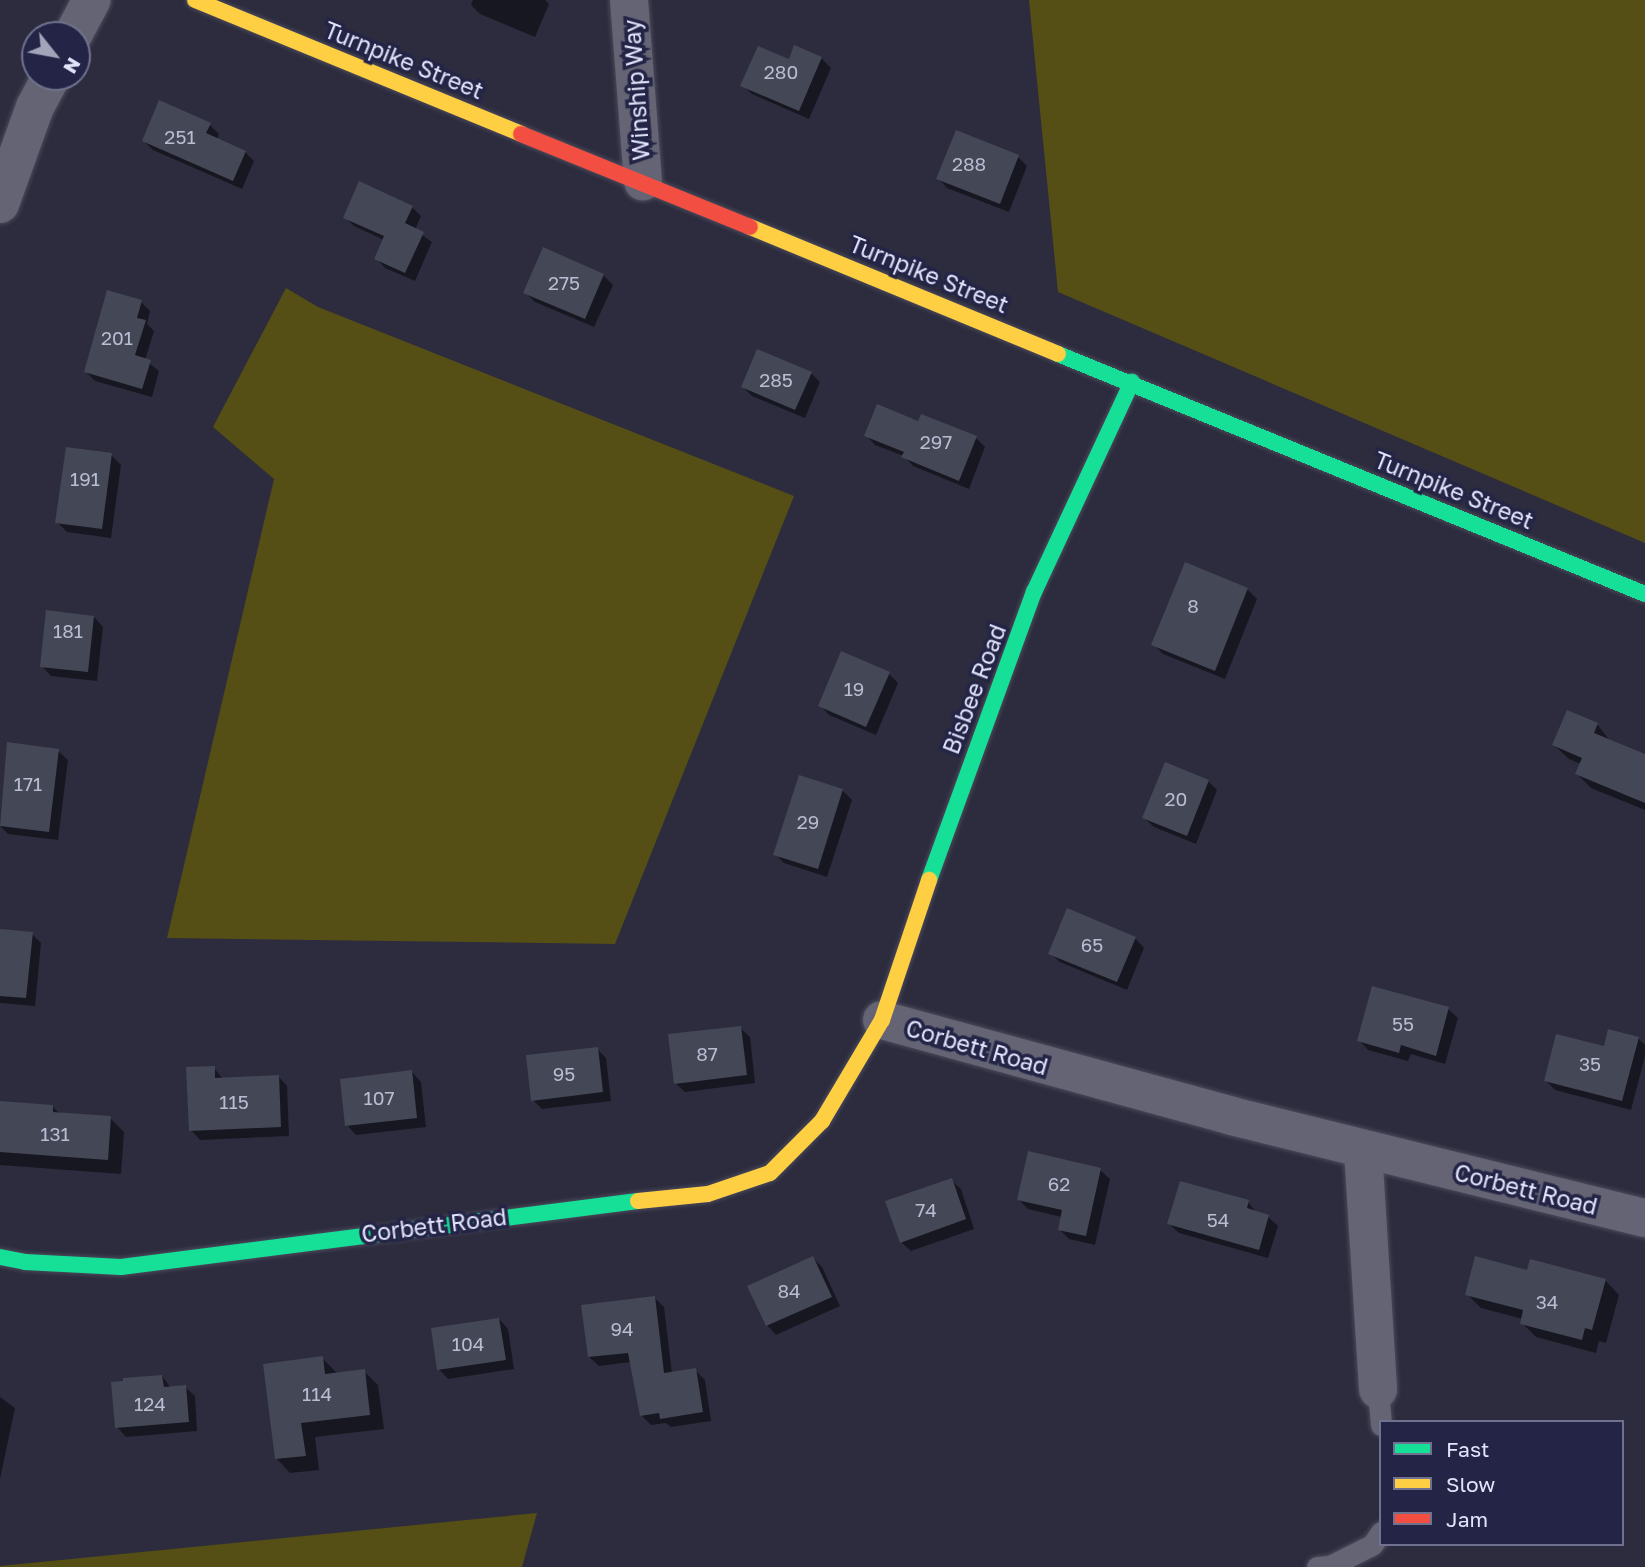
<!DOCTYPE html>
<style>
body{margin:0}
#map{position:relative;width:1645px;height:1567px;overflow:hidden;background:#2c2c3e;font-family:"Golos Text",sans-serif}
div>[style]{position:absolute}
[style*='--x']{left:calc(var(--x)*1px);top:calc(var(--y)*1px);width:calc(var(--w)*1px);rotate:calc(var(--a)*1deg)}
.forest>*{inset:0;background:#554e15}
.shadow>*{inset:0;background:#0007}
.building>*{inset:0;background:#444756}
.roads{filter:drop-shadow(0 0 2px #4b4a5b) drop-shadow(0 0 2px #4b4a5b)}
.lane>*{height:21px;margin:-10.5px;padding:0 10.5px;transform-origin:10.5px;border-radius:10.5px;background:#646474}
.street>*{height:38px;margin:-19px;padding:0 19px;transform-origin:19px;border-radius:19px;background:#646474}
.fast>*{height:16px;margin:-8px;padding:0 8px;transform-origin:8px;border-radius:8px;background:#16e098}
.slow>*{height:16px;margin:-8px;padding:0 8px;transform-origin:8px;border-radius:8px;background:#ffcf43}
.jam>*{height:16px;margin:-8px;padding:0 8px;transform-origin:8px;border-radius:8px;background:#f24e42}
span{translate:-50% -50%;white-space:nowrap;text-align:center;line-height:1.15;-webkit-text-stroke:7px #242446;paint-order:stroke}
.number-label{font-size:19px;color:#babdd2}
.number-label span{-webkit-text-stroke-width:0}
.street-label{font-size:23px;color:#e2e4fb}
.legend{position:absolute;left:1379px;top:1420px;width:245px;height:126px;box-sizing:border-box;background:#242446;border:2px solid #70718e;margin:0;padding:9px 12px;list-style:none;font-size:21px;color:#e2e4fb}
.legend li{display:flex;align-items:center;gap:14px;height:35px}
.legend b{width:35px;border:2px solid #70718e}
.north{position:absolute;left:21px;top:21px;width:70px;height:70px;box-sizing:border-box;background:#242446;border:2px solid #70718e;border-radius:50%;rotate:121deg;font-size:19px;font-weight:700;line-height:28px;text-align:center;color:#e2e4fb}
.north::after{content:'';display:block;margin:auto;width:24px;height:32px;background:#a2a4b9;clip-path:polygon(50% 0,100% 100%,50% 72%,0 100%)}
</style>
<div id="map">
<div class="forest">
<div style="clip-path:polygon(1029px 0,1645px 0,1645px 543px,1058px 292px)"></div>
<div style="clip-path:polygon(286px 288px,318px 307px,794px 496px,615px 944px,167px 938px,274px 479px,213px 427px)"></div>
<div style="clip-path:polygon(537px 1513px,522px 1567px,0 1567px,0 1566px)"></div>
</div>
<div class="shadow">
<div style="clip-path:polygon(473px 0,545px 0,549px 4px,535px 37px,480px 14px,471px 5px)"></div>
<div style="clip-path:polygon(821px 58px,831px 68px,809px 119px,752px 94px,742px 85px)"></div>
<div style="clip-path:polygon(210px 125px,219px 134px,217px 140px,245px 152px,254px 161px,242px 189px,153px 150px,144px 141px)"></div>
<div style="clip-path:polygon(1018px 157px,1027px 166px,1009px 212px,947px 188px,938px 178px)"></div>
<div style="clip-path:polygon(412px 207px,421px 216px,415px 230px,432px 242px,415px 281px,385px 268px,376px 258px,384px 240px,354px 226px,345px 217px)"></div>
<div style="clip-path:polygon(603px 275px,613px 285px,594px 327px,535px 302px,525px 292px)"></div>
<div style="clip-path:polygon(141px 302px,150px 311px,147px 324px,154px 331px,145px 360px,159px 371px,152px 397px,95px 381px,86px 372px)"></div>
<div style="clip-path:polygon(811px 373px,820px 382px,805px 418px,752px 396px,743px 387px)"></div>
<div style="clip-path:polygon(919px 423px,976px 438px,985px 447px,969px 489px,913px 466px,904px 456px,875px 445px,866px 435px)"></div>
<div style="clip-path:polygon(111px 455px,121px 465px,111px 538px,67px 532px,57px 522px)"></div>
<div style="clip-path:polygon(1247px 589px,1257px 599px,1225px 679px,1163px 654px,1153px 644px)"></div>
<div style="clip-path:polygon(94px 617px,103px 627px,97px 681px,51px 676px,42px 666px)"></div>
<div style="clip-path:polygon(889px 674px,898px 683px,876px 735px,829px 715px,820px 705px)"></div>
<div style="clip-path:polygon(1597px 724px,1610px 741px,1645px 756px,1645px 810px,1591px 788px,1577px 774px,1581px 764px,1569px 759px,1554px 745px)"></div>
<div style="clip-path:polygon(8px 744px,58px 751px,68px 760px,58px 840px,8px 834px,0 826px)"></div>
<div style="clip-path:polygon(800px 777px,843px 791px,852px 800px,827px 877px,784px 863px,775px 854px)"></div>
<div style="clip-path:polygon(1208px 781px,1217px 790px,1196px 844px,1154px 827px,1144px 818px)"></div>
<div style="clip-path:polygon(0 931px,32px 934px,41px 943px,35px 1006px,0 1003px)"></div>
<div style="clip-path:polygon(1135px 938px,1144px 948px,1127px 990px,1060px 962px,1050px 953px)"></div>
<div style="clip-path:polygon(1448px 1009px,1458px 1018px,1445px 1064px,1411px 1054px,1408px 1061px,1368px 1050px,1359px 1040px)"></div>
<div style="clip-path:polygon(740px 1028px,750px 1037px,755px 1083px,685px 1092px,675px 1083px)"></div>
<div style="clip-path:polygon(1638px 1038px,1645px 1045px,1645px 1056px,1631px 1110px,1555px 1090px,1546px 1081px,1605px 1049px)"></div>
<div style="clip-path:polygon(597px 1049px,606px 1058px,611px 1101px,542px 1109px,533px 1100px)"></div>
<div style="clip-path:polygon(214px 1068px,223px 1079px,278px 1076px,287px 1086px,289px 1136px,200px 1140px,191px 1130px)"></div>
<div style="clip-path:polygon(412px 1072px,421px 1082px,426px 1127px,356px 1135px,347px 1125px)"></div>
<div style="clip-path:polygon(0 1103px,53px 1107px,60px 1114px,110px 1118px,124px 1132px,121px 1174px,0 1165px)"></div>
<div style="clip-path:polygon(1100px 1170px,1110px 1179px,1095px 1245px,1069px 1239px,1060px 1230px,1062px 1217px,1028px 1209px,1019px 1200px)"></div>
<div style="clip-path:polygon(951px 1180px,961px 1189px,974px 1229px,911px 1251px,901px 1242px)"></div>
<div style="clip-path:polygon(1248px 1202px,1257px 1213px,1268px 1217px,1278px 1226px,1268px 1258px,1179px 1233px,1169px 1224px)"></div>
<div style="clip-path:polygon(813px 1258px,822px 1267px,840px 1306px,776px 1335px,767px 1325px)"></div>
<div style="clip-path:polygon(1529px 1272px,1605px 1280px,1619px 1295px,1606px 1343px,1599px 1341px,1596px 1353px,1536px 1337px,1522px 1323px,1523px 1319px,1481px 1308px,1467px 1294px)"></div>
<div style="clip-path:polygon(655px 1298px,664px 1307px,672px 1374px,695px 1370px,705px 1380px,711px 1421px,671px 1427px,666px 1423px,651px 1425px,642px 1416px,631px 1362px,599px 1366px,589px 1357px)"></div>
<div style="clip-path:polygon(499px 1319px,508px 1329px,514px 1369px,448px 1379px,439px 1369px)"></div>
<div style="clip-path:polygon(322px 1358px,337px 1373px,364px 1371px,378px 1385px,384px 1429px,315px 1437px,319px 1470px,290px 1473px,276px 1458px)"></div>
<div style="clip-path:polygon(162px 1376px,171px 1388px,185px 1387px,195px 1396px,197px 1431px,126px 1437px,117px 1427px,125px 1383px)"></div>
<div style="clip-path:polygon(0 1397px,15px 1408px,0 1479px)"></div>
</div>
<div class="building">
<div style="clip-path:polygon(794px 45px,822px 57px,799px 111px,740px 86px,758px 46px,789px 59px)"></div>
<div style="clip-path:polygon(159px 100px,211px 123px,206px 133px,246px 151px,233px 181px,142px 141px)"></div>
<div style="clip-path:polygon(956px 130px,1019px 155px,1000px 204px,936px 179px)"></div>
<div style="clip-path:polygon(359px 181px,413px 206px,405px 223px,424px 232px,405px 273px,374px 259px,384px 236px,343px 218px)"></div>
<div style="clip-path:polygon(543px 247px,604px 274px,585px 319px,523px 293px)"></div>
<div style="clip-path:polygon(107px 290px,142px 300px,137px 318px,146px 320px,135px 355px,151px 360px,142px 389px,84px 372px)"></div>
<div style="clip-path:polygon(757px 349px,812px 372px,795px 410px,741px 387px)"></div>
<div style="clip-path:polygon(877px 404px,918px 421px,921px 414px,977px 436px,959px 481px,901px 457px,904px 452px,864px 436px)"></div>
<div style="clip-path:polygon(66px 447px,112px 453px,102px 529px,55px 523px)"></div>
<div style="clip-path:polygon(1185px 562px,1248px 588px,1215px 671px,1151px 645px)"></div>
<div style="clip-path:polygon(46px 610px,94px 616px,88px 672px,40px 667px)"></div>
<div style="clip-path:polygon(841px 651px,890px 672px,866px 727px,818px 706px)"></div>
<div style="clip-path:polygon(1567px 710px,1598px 723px,1594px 733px,1645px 754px,1645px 803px,1575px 774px,1582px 758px,1552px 745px)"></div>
<div style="clip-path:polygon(7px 742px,59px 749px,49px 832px,0 826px)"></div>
<div style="clip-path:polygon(1165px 762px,1209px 780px,1187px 836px,1142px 818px)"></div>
<div style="clip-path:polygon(799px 775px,843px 789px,818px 869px,773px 855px)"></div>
<div style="clip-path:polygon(1067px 908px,1136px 937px,1117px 982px,1048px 954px)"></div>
<div style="clip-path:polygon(0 929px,33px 932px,26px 998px,0 996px)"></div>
<div style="clip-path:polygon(1372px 986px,1449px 1007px,1436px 1056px,1401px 1045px,1399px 1053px,1357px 1041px)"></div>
<div style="clip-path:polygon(741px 1026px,747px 1075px,674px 1084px,668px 1034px)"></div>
<div style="clip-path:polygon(1608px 1029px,1639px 1037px,1622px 1101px,1544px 1081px,1556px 1034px,1604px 1046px)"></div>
<div style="clip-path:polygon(598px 1047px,603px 1092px,531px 1101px,526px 1055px)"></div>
<div style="clip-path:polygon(215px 1066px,215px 1078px,279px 1075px,281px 1127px,189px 1131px,186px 1067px)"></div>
<div style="clip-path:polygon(412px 1070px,417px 1118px,345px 1126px,340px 1079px)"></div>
<div style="clip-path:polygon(0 1101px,53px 1105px,53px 1112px,111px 1116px,108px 1160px,0 1152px)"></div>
<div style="clip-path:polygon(1028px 1151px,1101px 1168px,1086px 1236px,1058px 1230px,1062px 1210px,1017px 1200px)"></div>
<div style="clip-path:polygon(952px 1178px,966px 1219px,900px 1243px,885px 1201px)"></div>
<div style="clip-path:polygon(1180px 1181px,1249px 1200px,1247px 1208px,1269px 1215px,1259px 1250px,1167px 1224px)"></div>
<div style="clip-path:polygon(813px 1256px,832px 1297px,766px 1326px,747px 1286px)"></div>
<div style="clip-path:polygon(1475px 1256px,1527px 1270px,1530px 1259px,1606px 1279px,1592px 1330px,1585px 1328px,1582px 1340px,1520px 1324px,1523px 1310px,1465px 1295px)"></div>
<div style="clip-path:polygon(655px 1296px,664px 1373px,696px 1368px,703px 1412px,660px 1419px,659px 1413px,640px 1416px,628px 1353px,588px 1357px,581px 1305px)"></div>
<div style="clip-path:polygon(499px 1318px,506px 1360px,437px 1370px,431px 1328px)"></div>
<div style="clip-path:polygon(323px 1356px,325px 1374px,365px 1369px,370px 1415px,301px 1423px,306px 1456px,275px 1459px,263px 1364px)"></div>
<div style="clip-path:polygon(162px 1375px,164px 1387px,186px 1385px,189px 1422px,115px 1428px,111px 1382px,123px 1381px,123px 1378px)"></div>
</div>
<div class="roads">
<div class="lane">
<div style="--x:1378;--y:1390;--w:35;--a:85"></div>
<div style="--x:1317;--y:1567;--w:13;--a:-4"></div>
<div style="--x:1330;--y:1566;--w:47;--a:-26.6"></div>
<div style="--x:1372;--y:1545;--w:16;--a:-55"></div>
</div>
<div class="street">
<div style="--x:629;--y:0;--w:182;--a:85.6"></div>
<div style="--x:73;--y:35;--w:40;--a:-62"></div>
<div style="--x:0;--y:204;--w:103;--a:-70.2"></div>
<div style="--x:35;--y:107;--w:34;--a:-62"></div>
<div style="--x:882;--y:1020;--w:363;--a:15.3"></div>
<div style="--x:1232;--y:1116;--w:425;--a:13.9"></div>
<div style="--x:1363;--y:1150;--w:240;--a:86.4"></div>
</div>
<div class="fast">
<div style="--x:1058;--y:354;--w:634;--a:22.24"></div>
<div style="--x:929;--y:880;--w:307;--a:-70"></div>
<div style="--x:1034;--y:592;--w:232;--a:-65"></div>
<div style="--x:0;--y:1257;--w:25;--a:11"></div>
<div style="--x:25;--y:1262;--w:96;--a:3"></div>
<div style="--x:121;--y:1267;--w:521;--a:-7.28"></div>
</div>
<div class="slow">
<div style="--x:195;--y:0;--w:352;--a:22.3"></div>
<div style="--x:750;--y:227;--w:333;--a:22.4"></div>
<div style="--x:638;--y:1201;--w:70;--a:-5.7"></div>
<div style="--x:708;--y:1194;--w:65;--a:-18.7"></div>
<div style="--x:770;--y:1173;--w:74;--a:-45"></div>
<div style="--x:822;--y:1121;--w:117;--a:-59.3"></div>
<div style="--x:882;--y:1020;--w:148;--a:-71.4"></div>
</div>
<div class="jam">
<div style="--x:521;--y:134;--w:247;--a:22.1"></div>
</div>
</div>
<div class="number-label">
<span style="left:781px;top:72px">280</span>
<span style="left:180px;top:137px">251</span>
<span style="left:969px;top:164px">288</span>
<span style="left:564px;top:283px">275</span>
<span style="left:117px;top:338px">201</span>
<span style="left:776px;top:380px">285</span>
<span style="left:936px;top:442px">297</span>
<span style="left:85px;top:479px">191</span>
<span style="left:1193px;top:606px">8</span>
<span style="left:68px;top:631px">181</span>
<span style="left:854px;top:689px">19</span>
<span style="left:28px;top:784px">171</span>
<span style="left:1176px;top:799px">20</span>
<span style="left:808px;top:822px">29</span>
<span style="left:1092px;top:945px">65</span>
<span style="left:1403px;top:1024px">55</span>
<span style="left:707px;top:1054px">87</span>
<span style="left:1590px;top:1064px">35</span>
<span style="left:564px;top:1074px">95</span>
<span style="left:379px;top:1098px">107</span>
<span style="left:234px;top:1102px">115</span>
<span style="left:55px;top:1134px">131</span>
<span style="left:1059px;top:1184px">62</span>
<span style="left:926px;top:1210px">74</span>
<span style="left:1218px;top:1220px">54</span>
<span style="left:789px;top:1291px">84</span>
<span style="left:1547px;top:1302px">34</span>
<span style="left:622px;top:1329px">94</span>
<span style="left:468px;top:1344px">104</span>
<span style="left:317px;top:1394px">114</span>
<span style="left:150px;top:1404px">124</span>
</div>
<div class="street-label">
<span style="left:404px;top:60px;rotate:22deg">Turnpike Street</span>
<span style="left:636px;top:90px;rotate:-94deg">Winship Way</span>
<span style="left:929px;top:274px;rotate:22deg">Turnpike Street</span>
<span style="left:1454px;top:490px;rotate:22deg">Turnpike Street</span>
<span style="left:974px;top:689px;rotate:-69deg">Bisbee Road</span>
<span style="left:977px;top:1047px;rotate:16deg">Corbett Road</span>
<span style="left:1526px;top:1189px;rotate:14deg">Corbett Road</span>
<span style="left:434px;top:1225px;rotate:-7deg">Corbett Road</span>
</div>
<ul class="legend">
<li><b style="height:9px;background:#16e098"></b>Fast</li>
<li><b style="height:9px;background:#ffcf43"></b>Slow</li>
<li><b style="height:9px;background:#f24e42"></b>Jam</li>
</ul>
<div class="north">N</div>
</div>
